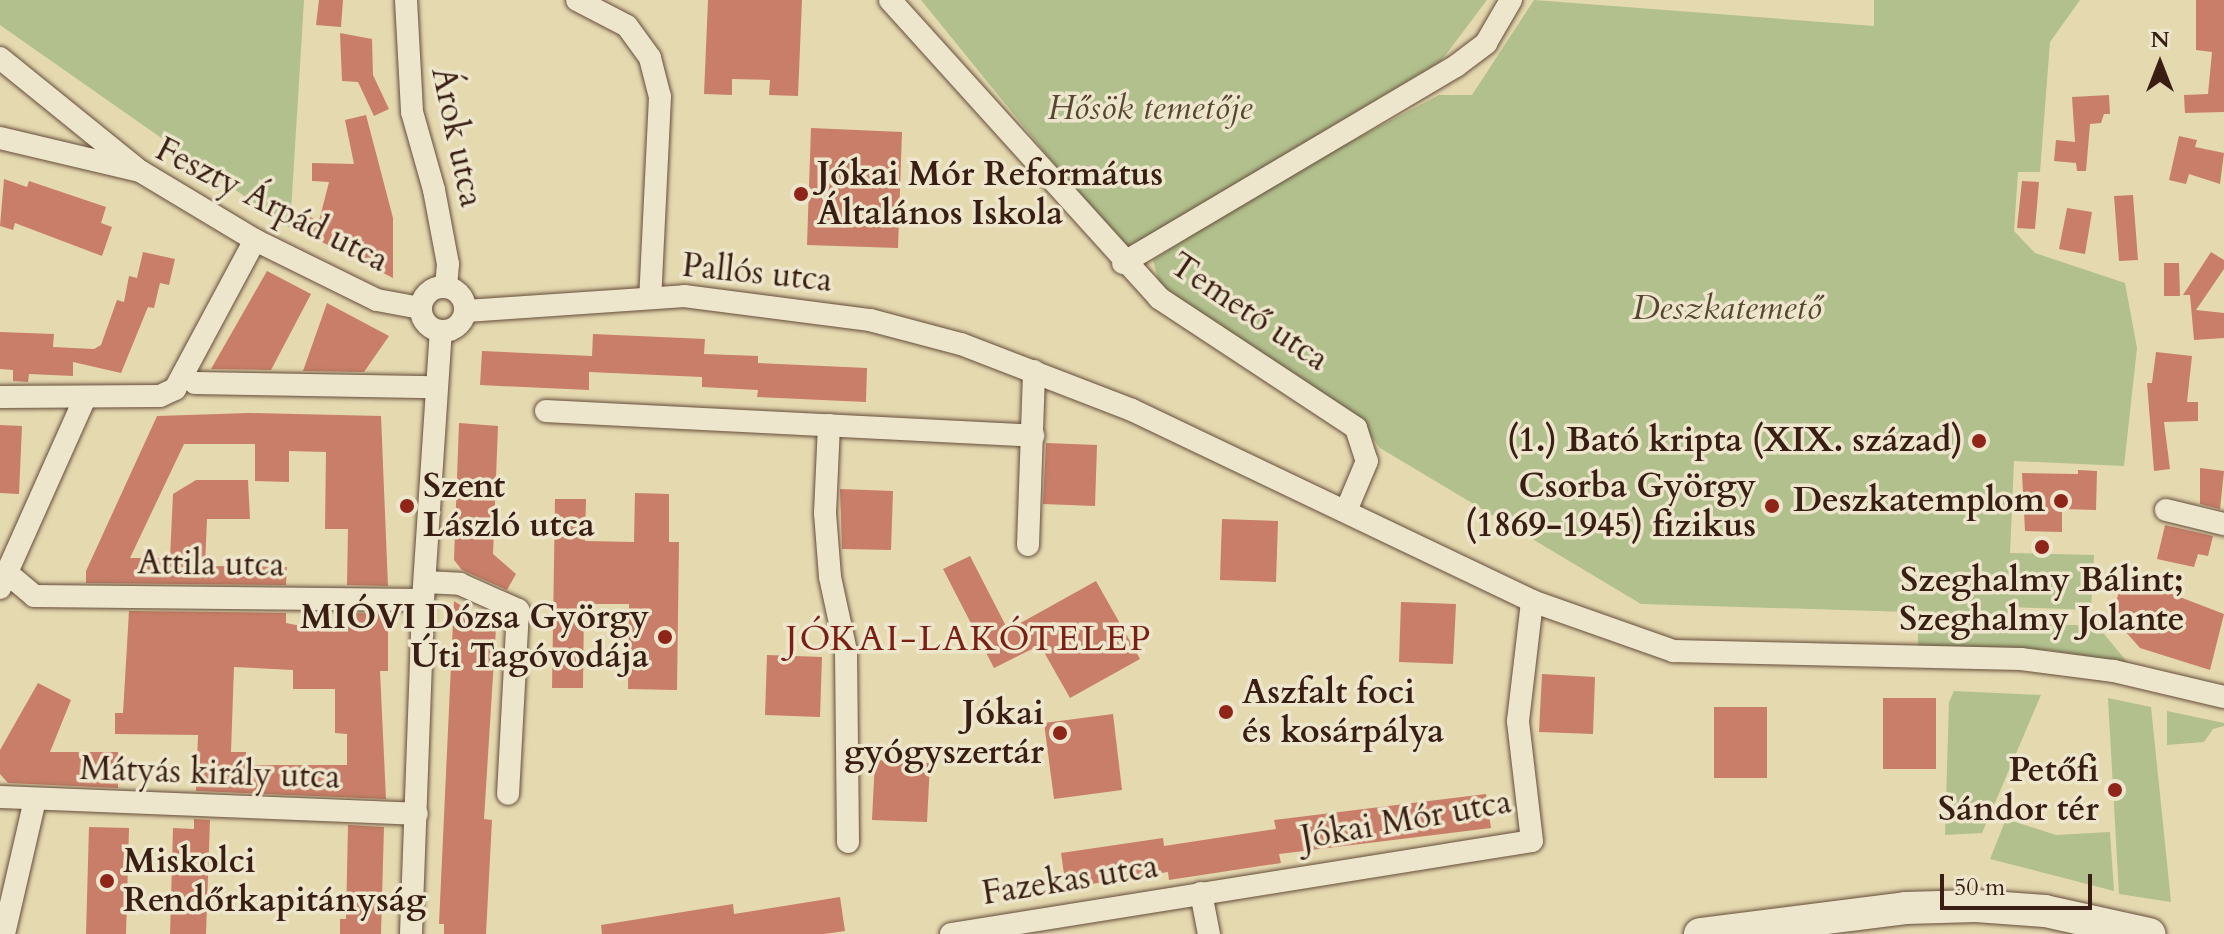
<!DOCTYPE html>
<meta charset="utf-8">
<style>
body{margin:0}
#map{position:relative;width:2224px;height:934px;overflow:hidden;background:#e5d9b0;font-family:Cardo,serif}
div>[style]{position:absolute}
[style*='--x']{left:calc(var(--x)*1px);top:calc(var(--y)*1px);width:calc(var(--w)*1px);rotate:calc(var(--a)*1deg)}
.green>*{inset:0;background:#b1c08d}
.building>*{inset:0;background:#c87e68}
.roads{filter:drop-shadow(0 0 2px #644d3a) drop-shadow(0 0 2px #644d3a)}
.street>*{height:22px;margin:-11px;padding:0 11px;transform-origin:11px;border-radius:11px;background:#eee6cc}
.street>.ring{margin:-11px;padding:0;box-sizing:content-box;background:none;border:22px solid #eee6cc;border-radius:50%}
.secondary>*{height:32px;margin:-16px;padding:0 16px;transform-origin:16px;border-radius:16px;background:#eee6cc}
.dots>*{width:22px;height:22px;translate:-50% -50%;box-sizing:border-box;border:4px solid #eee6cc;border-radius:50%}
span{translate:-50% -50%;white-space:nowrap;text-align:center;line-height:1.15;-webkit-text-stroke:7px #eee6cc;paint-order:stroke}
.park-label{font-size:34px;color:#574632;font-style:italic}
.street-label{font-size:34px;color:#391e13}
.poi-label{font-size:34px;color:#391e13;font-weight:700}
.left{translate:0 -50%;text-align:left}
.right{translate:-100% -50%;text-align:right}
.neighbourhood-label{font-size:36px;color:#7a1f14;letter-spacing:2px}
.north{position:absolute;left:2120px;top:24px;width:80px;height:80px;-webkit-text-stroke:6px #eee6cc;paint-order:stroke;rotate:0deg;font-size:22px;font-weight:700;line-height:32px;text-align:center;color:#391e13}
.north::after{content:'';display:block;margin:auto;width:28px;height:36px;background:#391e13;clip-path:polygon(50% 0,100% 100%,50% 72%,0 100%)}
.scale{position:absolute;left:1940px;top:874px;width:152px;height:36px;box-sizing:border-box;border:4px solid #391e13;border-top:0;padding-left:10px;font-size:24px;line-height:28px;white-space:nowrap;color:#391e13;-webkit-text-stroke:6px #eee6cc;paint-order:stroke}
</style>
<div id="map">
<div class="green">
<div style="clip-path:polygon(0 0,304px 0,290px 228px,0 25px)"></div>
<div style="clip-path:polygon(921px 0,1487px 0,1441px 61px,1124px 250px)"></div>
<div style="clip-path:polygon(1534px 0,1874px 26px,1874px 0,2080px 0,2050px 42px,2040px 172px,2018px 172px,2014px 231px,2035px 253px,2125px 283px,2137px 348px,2124px 466px,2014px 461px,2010px 553px,2094px 555px,2091px 610px,2009px 607px,2008px 615px,1641px 604px,1380px 448px,1360px 422px,1161px 290px,1153px 260px,1278px 180px,1439px 95px,1472px 95px)"></div>
<div style="clip-path:polygon(1918px 623px,2077px 625px,2104px 634px,2128px 663px,2049px 650px,1918px 646px)"></div>
<div style="clip-path:polygon(1954px 691px,2041px 695px,1982px 833px,1945px 835px,1949px 702px)"></div>
<div style="clip-path:polygon(2108px 698px,2151px 707px,2171px 902px,2119px 894px)"></div>
<div style="clip-path:polygon(2167px 711px,2224px 723px,2224px 726px,2213px 729px,2204px 742px,2167px 745px)"></div>
<div style="clip-path:polygon(2006px 819px,2056px 835px,2110px 832px,2114px 891px,1990px 859px)"></div>
</div>
<div class="building">
<div style="clip-path:polygon(319px 0,343px 0,341px 27px,316px 25px)"></div>
<div style="clip-path:polygon(708px 0,802px 0,798px 96px,769px 95px,770px 80px,732px 79px,732px 95px,704px 94px)"></div>
<div style="clip-path:polygon(2196px 0,2224px 0,2224px 112px,2185px 113px,2184px 95px,2208px 94px,2212px 52px,2196px 50px)"></div>
<div style="clip-path:polygon(340px 33px,372px 39px,373px 75px,389px 109px,374px 116px,358px 82px,342px 81px)"></div>
<div style="clip-path:polygon(2109px 95px,2110px 114px,2104px 114px,2101px 123px,2090px 124px,2086px 171px,2077px 171px,2076px 163px,2054px 161px,2056px 140px,2075px 142px,2072px 97px)"></div>
<div style="clip-path:polygon(366px 115px,393px 218px,393px 278px,298px 230px,306px 215px,319px 221px,329px 182px,312px 181px,312px 163px,354px 164px,345px 120px)"></div>
<div style="clip-path:polygon(811px 128px,902px 132px,898px 248px,807px 245px)"></div>
<div style="clip-path:polygon(2179px 136px,2197px 140px,2195px 147px,2224px 153px,2220px 184px,2189px 174px,2186px 184px,2169px 180px)"></div>
<div style="clip-path:polygon(4px 179px,27px 187px,29px 181px,106px 207px,101px 223px,112px 227px,102px 256px,15px 223px,13px 230px,0 226px)"></div>
<div style="clip-path:polygon(2022px 181px,2039px 182px,2035px 229px,2017px 228px)"></div>
<div style="clip-path:polygon(2133px 195px,2138px 260px,2119px 261px,2114px 196px)"></div>
<div style="clip-path:polygon(2067px 208px,2092px 212px,2085px 254px,2059px 249px)"></div>
<div style="clip-path:polygon(143px 252px,175px 259px,169px 285px,160px 283px,154px 308px,148px 307px,121px 373px,73px 362px,73px 376px,29px 374px,28px 382px,13px 381px,13px 370px,0 369px,0 332px,54px 334px,53px 347px,94px 349px,101px 345px,117px 300px,124px 302px,129px 276px,137px 278px)"></div>
<div style="clip-path:polygon(2211px 252px,2224px 260px,2224px 269px,2196px 310px,2224px 313px,2224px 338px,2194px 340px,2190px 295px,2183px 295px)"></div>
<div style="clip-path:polygon(2164px 263px,2179px 263px,2180px 296px,2164px 296px)"></div>
<div style="clip-path:polygon(267px 271px,311px 294px,271px 370px,211px 369px)"></div>
<div style="clip-path:polygon(327px 303px,389px 336px,364px 372px,303px 371px)"></div>
<div style="clip-path:polygon(593px 334px,705px 339px,704px 354px,758px 356px,758px 363px,867px 368px,866px 402px,757px 397px,758px 390px,702px 387px,702px 377px,589px 372px,589px 390px,480px 385px,482px 351px,592px 356px)"></div>
<div style="clip-path:polygon(2156px 352px,2192px 356px,2187px 402px,2198px 402px,2198px 421px,2164px 422px,2170px 469px,2154px 471px,2147px 383px,2152px 383px)"></div>
<div style="clip-path:polygon(249px 413px,381px 416px,388px 586px,347px 585px,348px 529px,325px 529px,326px 452px,289px 451px,289px 482px,255px 481px,255px 444px,184px 444px,130px 558px,170px 558px,173px 494px,196px 480px,248px 480px,250px 519px,207px 519px,205px 566px,287px 567px,286px 585px,86px 583px,86px 571px,157px 416px)"></div>
<div style="clip-path:polygon(459px 423px,498px 426px,493px 554px,516px 574px,507px 590px,462px 570px,454px 560px)"></div>
<div style="clip-path:polygon(0 425px,22px 426px,19px 494px,0 493px)"></div>
<div style="clip-path:polygon(1046px 443px,1097px 445px,1095px 506px,1043px 504px)"></div>
<div style="clip-path:polygon(2200px 468px,2224px 471px,2220px 509px,2200px 504px)"></div>
<div style="clip-path:polygon(2078px 470px,2097px 471px,2096px 510px,2062px 509px,2062px 532px,2025px 531px,2022px 473px,2078px 474px)"></div>
<div style="clip-path:polygon(840px 489px,893px 491px,891px 550px,842px 549px)"></div>
<div style="clip-path:polygon(635px 493px,669px 494px,669px 542px,679px 542px,677px 690px,628px 689px,629px 604px,584px 604px,583px 688px,552px 688px,555px 499px,586px 499px,585px 541px,634px 542px)"></div>
<div style="clip-path:polygon(1222px 519px,1278px 521px,1276px 582px,1220px 580px)"></div>
<div style="clip-path:polygon(2165px 525px,2213px 536px,2208px 556px,2198px 554px,2194px 567px,2157px 559px)"></div>
<div style="clip-path:polygon(970px 556px,1008px 630px,1096px 581px,1140px 659px,1070px 698px,1040px 645px,994px 668px,943px 569px)"></div>
<div style="clip-path:polygon(2125px 576px,2224px 614px,2210px 670px,2140px 648px,2111px 615px)"></div>
<div style="clip-path:polygon(454px 601px,496px 628px,484px 819px,492px 820px,486px 934px,444px 934px,444px 924px,439px 924px)"></div>
<div style="clip-path:polygon(1401px 602px,1456px 604px,1453px 664px,1399px 662px)"></div>
<div style="clip-path:polygon(evenodd,129px 611px,286px 613px,286px 623px,296px 625px,346px 626px,347px 613px,388px 614px,388px 671px,380px 671px,386px 799px,196px 791px,198px 735px,115px 734px,115px 713px,123px 713px,129px 611px,234px 667px,293px 670px,293px 689px,335px 689px,335px 733px,347px 734px,347px 765px,246px 765px,246px 752px,231px 752px,234px 667px)"></div>
<div style="clip-path:polygon(767px 655px,822px 657px,820px 717px,765px 715px)"></div>
<div style="clip-path:polygon(1542px 674px,1595px 677px,1593px 734px,1539px 732px)"></div>
<div style="clip-path:polygon(38px 683px,71px 700px,50px 752px,118px 752px,118px 788px,8px 783px,0 774px,0 750px)"></div>
<div style="clip-path:polygon(1883px 698px,1936px 698px,1936px 769px,1883px 769px)"></div>
<div style="clip-path:polygon(1714px 707px,1767px 707px,1767px 778px,1714px 778px)"></div>
<div style="clip-path:polygon(1113px 714px,1122px 790px,1054px 799px,1044px 723px)"></div>
<div style="clip-path:polygon(875px 760px,930px 763px,927px 822px,872px 820px)"></div>
<div style="clip-path:polygon(1486px 794px,1491px 828px,1279px 854px,1281px 863px,1169px 880px,1168px 872px,1066px 888px,1061px 853px,1163px 838px,1164px 846px,1276px 829px,1274px 820px)"></div>
<div style="clip-path:polygon(194px 819px,210px 820px,206px 934px,170px 934px,173px 828px,194px 829px)"></div>
<div style="clip-path:polygon(348px 825px,384px 827px,381px 934px,340px 934px,340px 919px,346px 919px)"></div>
<div style="clip-path:polygon(89px 827px,129px 828px,126px 934px,86px 934px)"></div>
<div style="clip-path:polygon(840px 897px,845px 931px,824px 934px,602px 934px,601px 925px,733px 904px,734px 914px)"></div>
</div>
<div class="roads">
<div class="street">
<div style="--x:406;--y:0;--w:112;--a:86.9"></div>
<div style="--x:412;--y:112;--w:81;--a:74.2"></div>
<div style="--x:434;--y:190;--w:75;--a:79.3"></div>
<div style="--x:448;--y:264;--w:23;--a:95"></div>
<div style="--x:577;--y:0;--w:56;--a:27.5"></div>
<div style="--x:627;--y:26;--w:39;--a:54"></div>
<div style="--x:650;--y:58;--w:40;--a:75.6"></div>
<div style="--x:660;--y:97;--w:201;--a:92.8"></div>
<div style="--x:890;--y:0;--w:401;--a:47.9"></div>
<div style="--x:1159;--y:298;--w:236;--a:33.4"></div>
<div style="--x:1356;--y:428;--w:35;--a:72"></div>
<div style="--x:1367;--y:461;--w:54;--a:112.8"></div>
<div style="--x:0;--y:58;--w:175;--a:39"></div>
<div style="--x:0;--y:138;--w:144;--a:13.3"></div>
<div style="--x:140;--y:171;--w:134;--a:31"></div>
<div style="--x:255;--y:240;--w:136;--a:26.2"></div>
<div style="--x:377;--y:300;--w:44;--a:10.5"></div>
<div style="--x:1123;--y:263;--w:387;--a:-30.6"></div>
<div style="--x:1456;--y:66;--w:38;--a:-37"></div>
<div style="--x:1486;--y:43;--w:50;--a:-59.8"></div>
<div class="ring" style="left:421px;top:287px;width:22px;height:22px"></div>
<div style="--x:466;--y:311;--w:219;--a:-3.9"></div>
<div style="--x:684;--y:296;--w:188;--a:7.4"></div>
<div style="--x:870;--y:320;--w:94;--a:14.8"></div>
<div style="--x:961;--y:344;--w:183;--a:21.1"></div>
<div style="--x:1132;--y:410;--w:443;--a:25.5"></div>
<div style="--x:1532;--y:601;--w:150;--a:19.5"></div>
<div style="--x:1673;--y:651;--w:348;--a:1.3"></div>
<div style="--x:2021;--y:659;--w:94;--a:7.4"></div>
<div style="--x:2114;--y:671;--w:113;--a:13.3"></div>
<div style="--x:195;--y:383;--w:239;--a:1"></div>
<div style="--x:0;--y:397;--w:160;--a:-0.4"></div>
<div style="--x:160;--y:396;--w:17;--a:-25"></div>
<div style="--x:175;--y:389;--w:169;--a:-61.8"></div>
<div style="--x:546;--y:411;--w:488;--a:2.9"></div>
<div style="--x:829;--y:425;--w:88;--a:92.6"></div>
<div style="--x:825;--y:513;--w:64;--a:85.5"></div>
<div style="--x:830;--y:577;--w:76;--a:77.8"></div>
<div style="--x:846;--y:651;--w:191;--a:89.4"></div>
<div style="--x:2166;--y:510;--w:60;--a:13.6"></div>
<div style="--x:1028;--y:545;--w:174;--a:-88"></div>
<div style="--x:7;--y:573;--w:35;--a:40"></div>
<div style="--x:34;--y:596;--w:389;--a:0.6"></div>
<div style="--x:425;--y:582;--w:35;--a:3"></div>
<div style="--x:460;--y:584;--w:64;--a:24.1"></div>
<div style="--x:518;--y:610;--w:184;--a:93.1"></div>
<div style="--x:0;--y:588;--w:208;--a:-65.9"></div>
<div style="--x:0;--y:797;--w:417;--a:2.3"></div>
<div style="--x:1201;--y:893;--w:42;--a:79"></div>
<div style="--x:4;--y:934;--w:138;--a:-77"></div>
<div style="--x:411;--y:934;--w:334;--a:-87.9"></div>
<div style="--x:423;--y:600;--w:269;--a:-86.2"></div>
<div style="--x:951;--y:934;--w:588;--a:-9.09"></div>
<div style="--x:1532;--y:841;--w:121;--a:-96.7"></div>
<div style="--x:1518;--y:721;--w:121;--a:-83.3"></div>
</div>
<div class="secondary">
<div style="--x:1700;--y:934;--w:207;--a:-7.2"></div>
<div style="--x:1905;--y:908;--w:71;--a:-1.6"></div>
<div style="--x:1976;--y:906;--w:69;--a:4.1"></div>
<div style="--x:2045;--y:911;--w:107;--a:12.5"></div>
</div>
</div>
<div class="dots">
<div style="left:801px;top:194px;background:#8f2418"></div>
<div style="left:1979px;top:441px;background:#8f2418"></div>
<div style="left:2061px;top:501px;background:#8f2418"></div>
<div style="left:407px;top:506px;background:#8f2418"></div>
<div style="left:1772px;top:506px;background:#8f2418"></div>
<div style="left:2042px;top:547px;background:#8f2418"></div>
<div style="left:665px;top:637px;background:#8f2418"></div>
<div style="left:1226px;top:712px;background:#8f2418"></div>
<div style="left:1060px;top:733px;background:#8f2418"></div>
<div style="left:2115px;top:790px;background:#8f2418"></div>
<div style="left:107px;top:881px;background:#8f2418"></div>
</div>
<div class="park-label">
<span style="left:1150px;top:109px">Hősök temetője</span>
<span style="left:1727px;top:309px">Deszkatemető</span>
</div>
<div class="street-label">
<span style="left:457px;top:137px;rotate:78deg">Árok utca</span>
<span style="left:272px;top:205px;rotate:27deg">Feszty Árpád utca</span>
<span style="left:757px;top:273px;rotate:6deg">Pallós utca</span>
<span style="left:1249px;top:312px;rotate:34deg">Temető utca</span>
<span style="left:211px;top:564px;rotate:1deg">Attila utca</span>
<span style="left:210px;top:773px;rotate:2deg">Mátyás király utca</span>
<span style="left:1406px;top:820px;rotate:-10deg">Jókai Mór utca</span>
<span style="left:1070px;top:880px;rotate:-9deg">Fazekas utca</span>
</div>
<div class="poi-label">
<span class="left" style="left:817px;top:194px">Jókai Mór Református<br>Általános Iskola</span>
<span class="right" style="left:1963px;top:441px">(1.) Bató kripta (XIX. század)</span>
<span class="left" style="left:423px;top:506px">Szent<br>László utca</span>
<span class="right" style="left:1756px;top:506px">Csorba György<br>(1869-1945) fizikus</span>
<span class="right" style="left:2045px;top:501px">Deszkatemplom</span>
<span style="left:2042px;top:600px">Szeghalmy Bálint;<br>Szeghalmy Jolante</span>
<span class="right" style="left:649px;top:637px">MIÓVI Dózsa György<br>Úti Tagóvodája</span>
<span class="left" style="left:1242px;top:712px">Aszfalt foci<br>és kosárpálya</span>
<span class="right" style="left:1044px;top:733px">Jókai<br>gyógyszertár</span>
<span class="right" style="left:2099px;top:790px">Petőfi<br>Sándor tér</span>
<span class="left" style="left:123px;top:881px">Miskolci<br>Rendőrkapitányság</span>
</div>
<div class="neighbourhood-label">
<span style="left:969px;top:639px">JÓKAI-LAKÓTELEP</span>
</div>
<div class="north">N</div>
<div class="scale">50 m</div>
</div>
